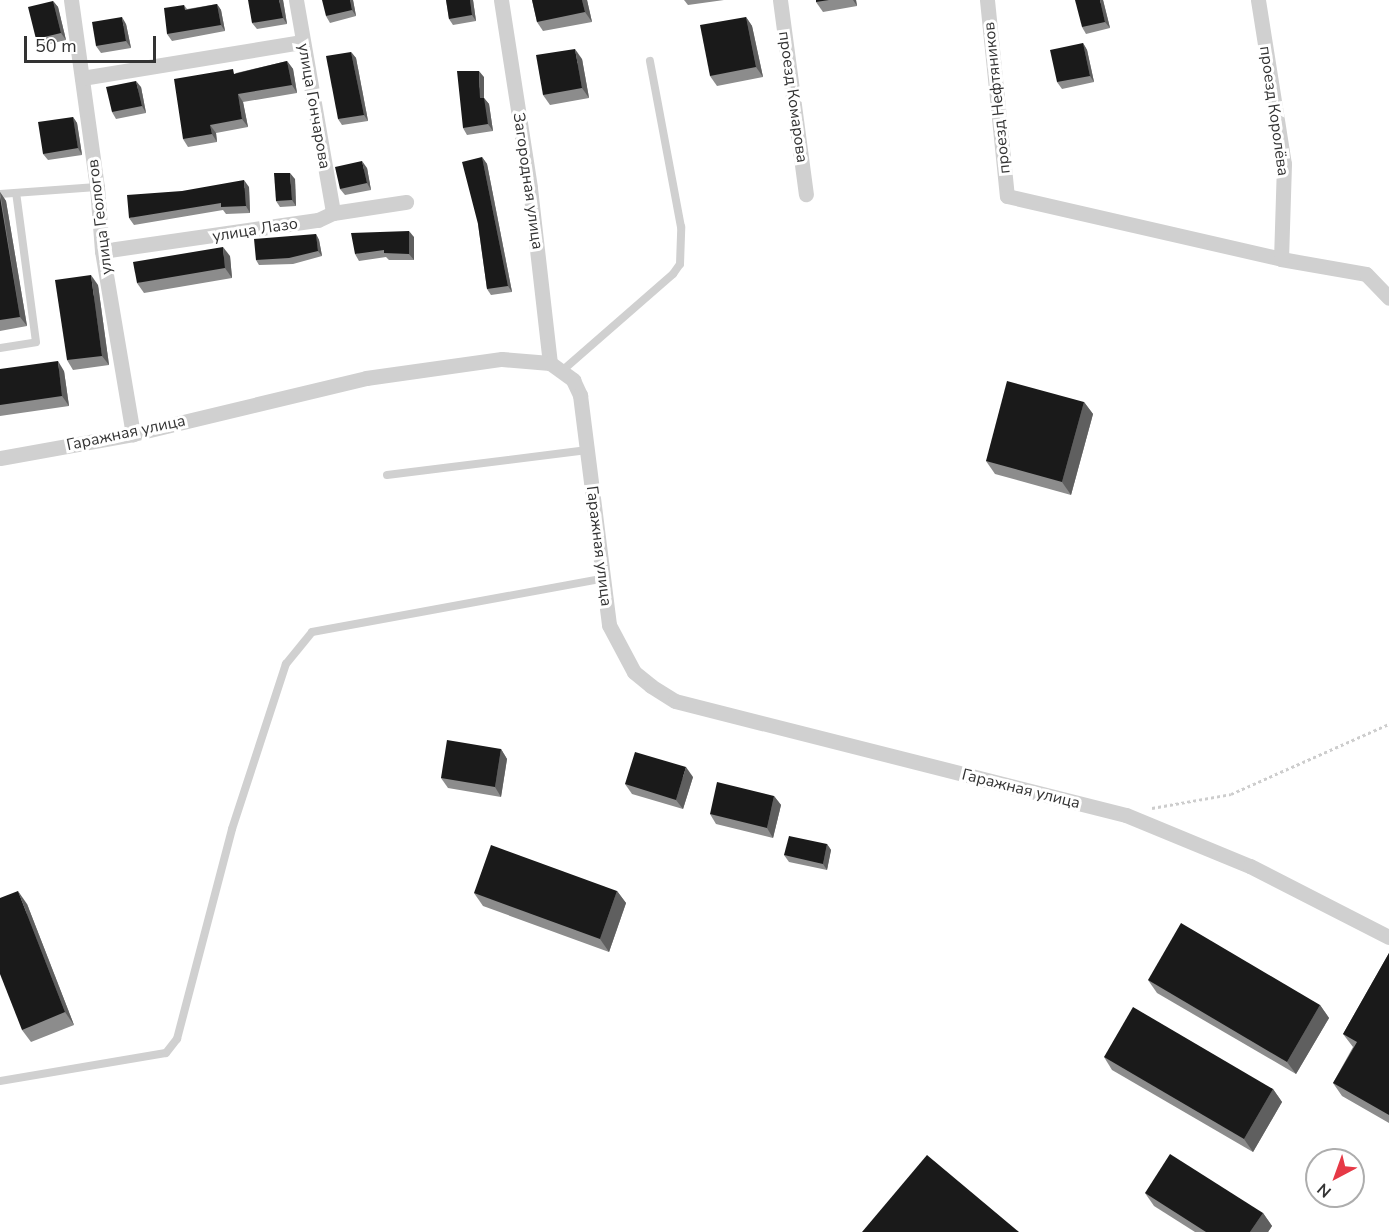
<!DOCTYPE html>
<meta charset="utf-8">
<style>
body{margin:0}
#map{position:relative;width:1389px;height:1232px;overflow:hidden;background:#fff;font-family:"Nunito Sans",sans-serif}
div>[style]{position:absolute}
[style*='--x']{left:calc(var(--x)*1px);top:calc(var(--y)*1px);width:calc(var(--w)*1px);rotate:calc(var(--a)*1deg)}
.path>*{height:3px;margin-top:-1.5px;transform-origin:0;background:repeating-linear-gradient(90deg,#cdcdcd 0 3px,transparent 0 6px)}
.service>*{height:8px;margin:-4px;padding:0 4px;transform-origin:4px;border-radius:4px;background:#d0d0d0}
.minor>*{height:15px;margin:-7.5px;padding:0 7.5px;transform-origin:7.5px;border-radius:7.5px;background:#d0d0d0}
.wall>*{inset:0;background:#8c8c8c}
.shaded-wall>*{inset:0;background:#5f5f5f}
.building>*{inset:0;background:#1a1a1a}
span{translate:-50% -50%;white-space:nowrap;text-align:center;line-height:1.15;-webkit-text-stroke:6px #fff;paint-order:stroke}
.street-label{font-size:16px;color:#333}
.north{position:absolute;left:1305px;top:1148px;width:60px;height:60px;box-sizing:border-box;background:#fff;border:2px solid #adadad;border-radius:50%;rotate:221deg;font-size:16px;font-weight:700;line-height:24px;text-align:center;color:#333}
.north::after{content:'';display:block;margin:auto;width:21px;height:27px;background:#e63946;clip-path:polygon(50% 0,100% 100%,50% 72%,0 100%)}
.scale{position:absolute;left:24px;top:36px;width:132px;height:27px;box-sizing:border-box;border:3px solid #333;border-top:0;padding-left:8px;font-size:18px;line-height:21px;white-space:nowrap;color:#333;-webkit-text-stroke:4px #fff;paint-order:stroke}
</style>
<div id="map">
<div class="path">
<div style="--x:1152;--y:808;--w:80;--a:-10"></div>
<div style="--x:1231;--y:794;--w:173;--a:-23.9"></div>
</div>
<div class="service">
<div style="--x:0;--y:194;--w:97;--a:-4.1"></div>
<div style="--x:0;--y:348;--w:36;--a:-9"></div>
<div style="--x:36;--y:342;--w:150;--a:-97.6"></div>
<div style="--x:563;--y:370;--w:146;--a:-41.1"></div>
<div style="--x:673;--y:274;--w:12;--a:-55"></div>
<div style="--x:680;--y:264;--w:37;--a:-88"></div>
<div style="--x:681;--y:227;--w:169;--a:-100.6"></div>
<div style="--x:387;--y:475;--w:202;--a:-7.1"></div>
<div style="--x:0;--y:1081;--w:168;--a:-9.6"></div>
<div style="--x:166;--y:1053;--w:18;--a:-52"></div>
<div style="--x:177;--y:1039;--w:217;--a:-75.3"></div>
<div style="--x:232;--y:829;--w:174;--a:-71.9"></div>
<div style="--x:286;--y:664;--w:41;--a:-50.9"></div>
<div style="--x:312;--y:632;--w:294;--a:-10.4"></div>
</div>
<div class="minor">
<div style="--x:71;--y:0;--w:189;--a:82.1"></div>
<div style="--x:97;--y:187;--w:64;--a:85.5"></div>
<div style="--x:102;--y:251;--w:186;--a:80.4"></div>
<div style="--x:296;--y:0;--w:216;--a:80.1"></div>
<div style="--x:501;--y:0;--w:190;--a:81.2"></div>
<div style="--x:530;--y:188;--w:176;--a:83.5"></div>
<div style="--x:780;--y:0;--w:196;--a:82.4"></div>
<div style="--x:987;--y:0;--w:197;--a:84.2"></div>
<div style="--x:1007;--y:196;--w:281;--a:12.9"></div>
<div style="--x:1281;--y:259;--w:86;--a:10"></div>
<div style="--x:1366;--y:274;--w:33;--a:46"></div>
<div style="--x:1258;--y:0;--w:166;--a:81"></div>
<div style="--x:1284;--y:164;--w:95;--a:91.8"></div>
<div style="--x:82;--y:78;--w:223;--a:-9.3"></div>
<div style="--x:102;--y:251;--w:218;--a:-8.2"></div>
<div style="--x:318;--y:220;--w:17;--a:-25"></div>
<div style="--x:333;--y:213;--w:74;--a:-8.6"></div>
<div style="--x:0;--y:458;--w:135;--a:-10.2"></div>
<div style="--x:133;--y:434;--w:240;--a:-13.5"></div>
<div style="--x:366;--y:378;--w:137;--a:-8"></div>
<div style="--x:502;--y:359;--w:48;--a:4.8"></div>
<div style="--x:550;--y:363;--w:29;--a:36"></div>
<div style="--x:573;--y:380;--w:17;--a:65"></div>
<div style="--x:580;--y:395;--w:232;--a:82.8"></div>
<div style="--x:609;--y:625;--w:53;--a:62"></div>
<div style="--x:634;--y:672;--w:22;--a:39"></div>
<div style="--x:651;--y:686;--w:28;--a:32"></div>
<div style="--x:675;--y:701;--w:465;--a:14.2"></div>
<div style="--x:1126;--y:815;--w:134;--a:22.4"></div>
<div style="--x:1250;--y:866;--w:156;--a:27.1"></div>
</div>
<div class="wall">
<div style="clip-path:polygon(283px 0,287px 24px,257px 29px,252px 23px)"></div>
<div style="clip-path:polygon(353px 0,356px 16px,330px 23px,326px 16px)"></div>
<div style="clip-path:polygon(446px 0,473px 0,476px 21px,453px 25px,449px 19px)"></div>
<div style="clip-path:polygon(532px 0,587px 0,592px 22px,543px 31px,537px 22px)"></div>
<div style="clip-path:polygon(684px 0,724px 0,688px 5px)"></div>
<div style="clip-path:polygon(816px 0,856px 0,857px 6px,823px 12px,816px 2px)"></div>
<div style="clip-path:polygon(1103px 0,1110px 28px,1086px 34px,1082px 27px)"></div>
<div style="clip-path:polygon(53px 1px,58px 7px,66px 40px,41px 46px,36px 39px)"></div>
<div style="clip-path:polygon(217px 4px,221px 10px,225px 31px,172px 41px,167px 34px,184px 5px,187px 9px)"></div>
<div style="clip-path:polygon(746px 17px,752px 26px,763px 77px,717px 86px,710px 76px)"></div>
<div style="clip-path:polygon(126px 24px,131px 48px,101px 53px,96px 46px)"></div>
<div style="clip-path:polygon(1083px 43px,1087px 50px,1094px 82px,1062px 89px,1057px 82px)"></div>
<div style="clip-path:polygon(351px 52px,356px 58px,368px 121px,342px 125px,338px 119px)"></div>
<div style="clip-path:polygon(582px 59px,589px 98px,550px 105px,543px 95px)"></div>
<div style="clip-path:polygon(287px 61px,293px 69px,297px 93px,243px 102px,248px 127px,216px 133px,217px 142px,188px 147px,183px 139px,236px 73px)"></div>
<div style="clip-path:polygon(484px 77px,484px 98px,489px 104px,493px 131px,467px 135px,463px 128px)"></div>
<div style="clip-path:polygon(141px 87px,146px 113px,116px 119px,112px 112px)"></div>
<div style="clip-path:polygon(73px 117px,77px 123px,82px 155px,48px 160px,43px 154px)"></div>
<div style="clip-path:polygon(482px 157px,487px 164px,512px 292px,491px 295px,487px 289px,478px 224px)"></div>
<div style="clip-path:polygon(367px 168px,371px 190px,345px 195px,340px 189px)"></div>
<div style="clip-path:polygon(295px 179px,296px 206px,280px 207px,276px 201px)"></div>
<div style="clip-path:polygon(249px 187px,250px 213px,226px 214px,223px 210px,134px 225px,129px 218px)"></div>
<div style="clip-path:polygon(0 192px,6px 201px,27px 326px,0 331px)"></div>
<div style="clip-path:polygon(316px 234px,319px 240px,322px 256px,293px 264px,259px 265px,256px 260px)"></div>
<div style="clip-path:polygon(414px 237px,414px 260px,389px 260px,386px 257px,359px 261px,355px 254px)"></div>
<div style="clip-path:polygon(230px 256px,232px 278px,144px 293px,137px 283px)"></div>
<div style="clip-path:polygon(98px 285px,109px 365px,73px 370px,67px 360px)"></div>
<div style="clip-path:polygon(0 369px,64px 371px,69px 406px,0 416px)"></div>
<div style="clip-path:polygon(1084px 402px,1093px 414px,1071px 495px,995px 474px,986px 461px)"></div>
<div style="clip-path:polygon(501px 749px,507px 759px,501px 797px,448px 788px,441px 778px)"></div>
<div style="clip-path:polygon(693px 777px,683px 809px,632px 794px,625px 784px)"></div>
<div style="clip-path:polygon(774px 796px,781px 805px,773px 838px,716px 824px,710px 814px)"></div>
<div style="clip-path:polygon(827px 844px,831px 850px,827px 870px,789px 862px,784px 855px)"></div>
<div style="clip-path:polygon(617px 891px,626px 903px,609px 952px,483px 906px,474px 893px)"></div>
<div style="clip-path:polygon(27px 904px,74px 1025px,31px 1042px,22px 1030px)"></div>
<div style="clip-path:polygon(1389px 953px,1389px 1123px,1342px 1096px,1333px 1083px,1353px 1047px,1343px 1034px)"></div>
<div style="clip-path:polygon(1148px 980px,1320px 1005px,1329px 1018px,1296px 1074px,1157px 993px)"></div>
<div style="clip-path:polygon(1104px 1057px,1273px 1089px,1282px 1102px,1253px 1152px,1112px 1070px)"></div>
<div style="clip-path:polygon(1145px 1193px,1263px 1213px,1272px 1226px,1268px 1232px,1195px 1232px,1154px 1206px)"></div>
</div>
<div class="shaded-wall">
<div style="clip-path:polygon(279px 0,283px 0,287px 24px,283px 18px)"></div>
<div style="clip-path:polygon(350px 0,353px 0,356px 16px,352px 10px)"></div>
<div style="clip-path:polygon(470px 0,473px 0,476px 21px,472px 15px)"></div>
<div style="clip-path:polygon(582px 0,587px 0,592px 22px,585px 12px)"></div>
<div style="clip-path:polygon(853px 0,856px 0,857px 6px)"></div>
<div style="clip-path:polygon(1100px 0,1103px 0,1110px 28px,1105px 22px)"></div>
<div style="clip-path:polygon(53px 1px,58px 7px,66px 40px,61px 33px)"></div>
<div style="clip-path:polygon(217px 4px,221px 10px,225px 31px,221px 25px)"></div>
<div style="clip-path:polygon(122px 17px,126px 24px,131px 48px,126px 41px)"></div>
<div style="clip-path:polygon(746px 17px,752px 26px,763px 77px,756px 67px)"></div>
<div style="clip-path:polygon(1083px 43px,1087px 50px,1094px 82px,1090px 76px)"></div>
<div style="clip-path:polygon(575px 49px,582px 59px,589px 98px,582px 88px)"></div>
<div style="clip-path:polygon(351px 52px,356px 58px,368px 121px,364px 115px)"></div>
<div style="clip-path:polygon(287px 61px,293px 69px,297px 93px,292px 85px)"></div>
<div style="clip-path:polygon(479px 71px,484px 77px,484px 98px,489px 104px,493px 131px,488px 124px,480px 98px)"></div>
<div style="clip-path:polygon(136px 81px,141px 87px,146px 113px,142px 106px)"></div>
<div style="clip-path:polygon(238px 94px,243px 102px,248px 127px,242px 119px)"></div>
<div style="clip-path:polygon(73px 117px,77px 123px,82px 155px,78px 148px)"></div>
<div style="clip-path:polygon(210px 125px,216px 133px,217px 142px,212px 134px)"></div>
<div style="clip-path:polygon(482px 157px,487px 164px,512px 292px,508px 286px)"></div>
<div style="clip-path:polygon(362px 161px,367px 168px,371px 190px,367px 183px)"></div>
<div style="clip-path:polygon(290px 173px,295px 179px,296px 206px,292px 200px)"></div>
<div style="clip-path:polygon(244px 180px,249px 187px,250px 213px,246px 206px)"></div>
<div style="clip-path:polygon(0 192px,6px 201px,27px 326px,20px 317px)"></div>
<div style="clip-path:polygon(409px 231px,414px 237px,414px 260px,409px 254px)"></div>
<div style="clip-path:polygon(316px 234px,319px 240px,322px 256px,318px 251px)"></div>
<div style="clip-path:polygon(223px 247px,230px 256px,232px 278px,225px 268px)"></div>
<div style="clip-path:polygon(91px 275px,98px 285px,109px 365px,102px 356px)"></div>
<div style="clip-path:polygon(58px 361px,64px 371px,69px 406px,62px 396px)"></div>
<div style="clip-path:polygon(1084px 402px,1093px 414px,1071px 495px,1062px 482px)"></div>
<div style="clip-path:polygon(501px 749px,507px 759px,501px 797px,495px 787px)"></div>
<div style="clip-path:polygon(686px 767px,693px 777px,683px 809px,676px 800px)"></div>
<div style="clip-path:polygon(774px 796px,781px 805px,773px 838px,767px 828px)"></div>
<div style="clip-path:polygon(827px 844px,831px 850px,827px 870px,823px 864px)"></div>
<div style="clip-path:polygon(18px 891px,27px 904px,74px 1025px,65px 1012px)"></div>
<div style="clip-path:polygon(617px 891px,626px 903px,609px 952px,600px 939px)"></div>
<div style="clip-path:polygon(1320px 1005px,1329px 1018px,1296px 1074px,1287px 1062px)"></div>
<div style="clip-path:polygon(1273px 1089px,1282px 1102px,1253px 1152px,1244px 1139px)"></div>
<div style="clip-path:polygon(1263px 1213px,1272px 1226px,1268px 1232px,1250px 1232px)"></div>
</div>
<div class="building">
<div style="clip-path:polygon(248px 0,279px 0,283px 18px,252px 23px)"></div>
<div style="clip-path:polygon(322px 0,350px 0,352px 10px,326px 16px)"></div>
<div style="clip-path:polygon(446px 0,470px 0,472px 15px,449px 19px)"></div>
<div style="clip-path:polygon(532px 0,582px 0,585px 12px,537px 22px)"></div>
<div style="clip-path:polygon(816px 0,829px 0,816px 2px)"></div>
<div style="clip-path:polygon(1075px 0,1100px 0,1105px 22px,1082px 27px)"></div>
<div style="clip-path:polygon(53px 1px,61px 33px,36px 39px,28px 7px)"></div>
<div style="clip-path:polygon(217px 4px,221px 25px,167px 34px,164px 8px,184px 5px,185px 10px)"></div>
<div style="clip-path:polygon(122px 17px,126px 41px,96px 46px,92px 22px)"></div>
<div style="clip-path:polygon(746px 17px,756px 67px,710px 76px,700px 25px)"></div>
<div style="clip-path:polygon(1083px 43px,1090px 76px,1057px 82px,1050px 50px)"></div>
<div style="clip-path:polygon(575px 49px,582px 88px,543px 95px,536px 55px)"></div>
<div style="clip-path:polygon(351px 52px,364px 115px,338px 119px,326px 56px)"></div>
<div style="clip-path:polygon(287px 61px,292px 85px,238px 94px,242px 119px,210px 125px,212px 134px,183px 139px,174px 79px,233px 69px,234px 74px)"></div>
<div style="clip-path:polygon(457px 71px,479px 71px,480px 98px,484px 98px,488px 124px,463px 128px)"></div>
<div style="clip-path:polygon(136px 81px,142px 106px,112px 112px,106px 87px)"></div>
<div style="clip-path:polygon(73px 117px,78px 148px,43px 154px,38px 122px)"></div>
<div style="clip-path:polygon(482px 157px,508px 286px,487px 289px,478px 224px,462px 162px)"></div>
<div style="clip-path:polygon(362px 161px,367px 183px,340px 189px,335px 167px)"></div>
<div style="clip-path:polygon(274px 173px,290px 173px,292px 200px,276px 201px)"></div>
<div style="clip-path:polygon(244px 180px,246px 206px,221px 207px,221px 203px,129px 218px,127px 195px,182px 191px)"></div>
<div style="clip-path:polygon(0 197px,20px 317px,0 320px)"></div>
<div style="clip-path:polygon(409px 231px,409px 254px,384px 253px,384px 250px,355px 254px,351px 233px)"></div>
<div style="clip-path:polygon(316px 234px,318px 251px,289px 258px,256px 260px,254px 239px)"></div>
<div style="clip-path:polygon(223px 247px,225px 268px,137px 283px,133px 262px)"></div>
<div style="clip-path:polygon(91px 275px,102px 356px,67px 360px,55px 280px)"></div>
<div style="clip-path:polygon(58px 361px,62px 396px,0 405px,0 369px)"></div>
<div style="clip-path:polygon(1007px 381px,1084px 402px,1062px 482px,986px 461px)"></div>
<div style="clip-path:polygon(447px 740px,501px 749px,495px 787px,441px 778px)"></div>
<div style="clip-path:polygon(635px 752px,686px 767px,676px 800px,625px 784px)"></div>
<div style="clip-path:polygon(717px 782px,774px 796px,767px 828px,710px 814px)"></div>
<div style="clip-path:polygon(789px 836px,827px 844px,823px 864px,784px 855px)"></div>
<div style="clip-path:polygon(491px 845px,617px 891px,600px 939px,474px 893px)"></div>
<div style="clip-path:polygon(18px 891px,65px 1012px,22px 1030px,0 974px,0 898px)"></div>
<div style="clip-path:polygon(1181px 923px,1320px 1005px,1287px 1062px,1148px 980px)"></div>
<div style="clip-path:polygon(1389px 953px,1389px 1115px,1333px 1083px,1357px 1042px,1343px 1034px)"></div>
<div style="clip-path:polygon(1133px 1007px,1273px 1089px,1244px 1139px,1104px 1057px)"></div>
<div style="clip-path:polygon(1170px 1154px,1263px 1213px,1250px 1232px,1206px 1232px,1145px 1193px)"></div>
<div style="clip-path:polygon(927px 1155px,1019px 1232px,862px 1232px)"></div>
</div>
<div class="street-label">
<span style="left:793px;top:97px;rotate:82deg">проезд Комарова</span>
<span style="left:997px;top:98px;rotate:-96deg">проезд Нефтяников</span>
<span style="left:314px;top:106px;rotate:80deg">улица Гончарова</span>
<span style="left:1274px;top:111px;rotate:82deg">проезд Королёва</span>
<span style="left:528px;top:181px;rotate:82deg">Загородная улица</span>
<span style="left:100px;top:217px;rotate:-97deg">улица Геологов</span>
<span style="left:255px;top:230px;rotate:-9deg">улица Лазо</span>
<span style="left:126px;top:433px;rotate:-12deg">Гаражная улица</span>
<span style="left:599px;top:546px;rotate:83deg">Гаражная улица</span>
<span style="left:1021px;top:789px;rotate:14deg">Гаражная улица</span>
</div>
<div class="north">N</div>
<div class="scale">50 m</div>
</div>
